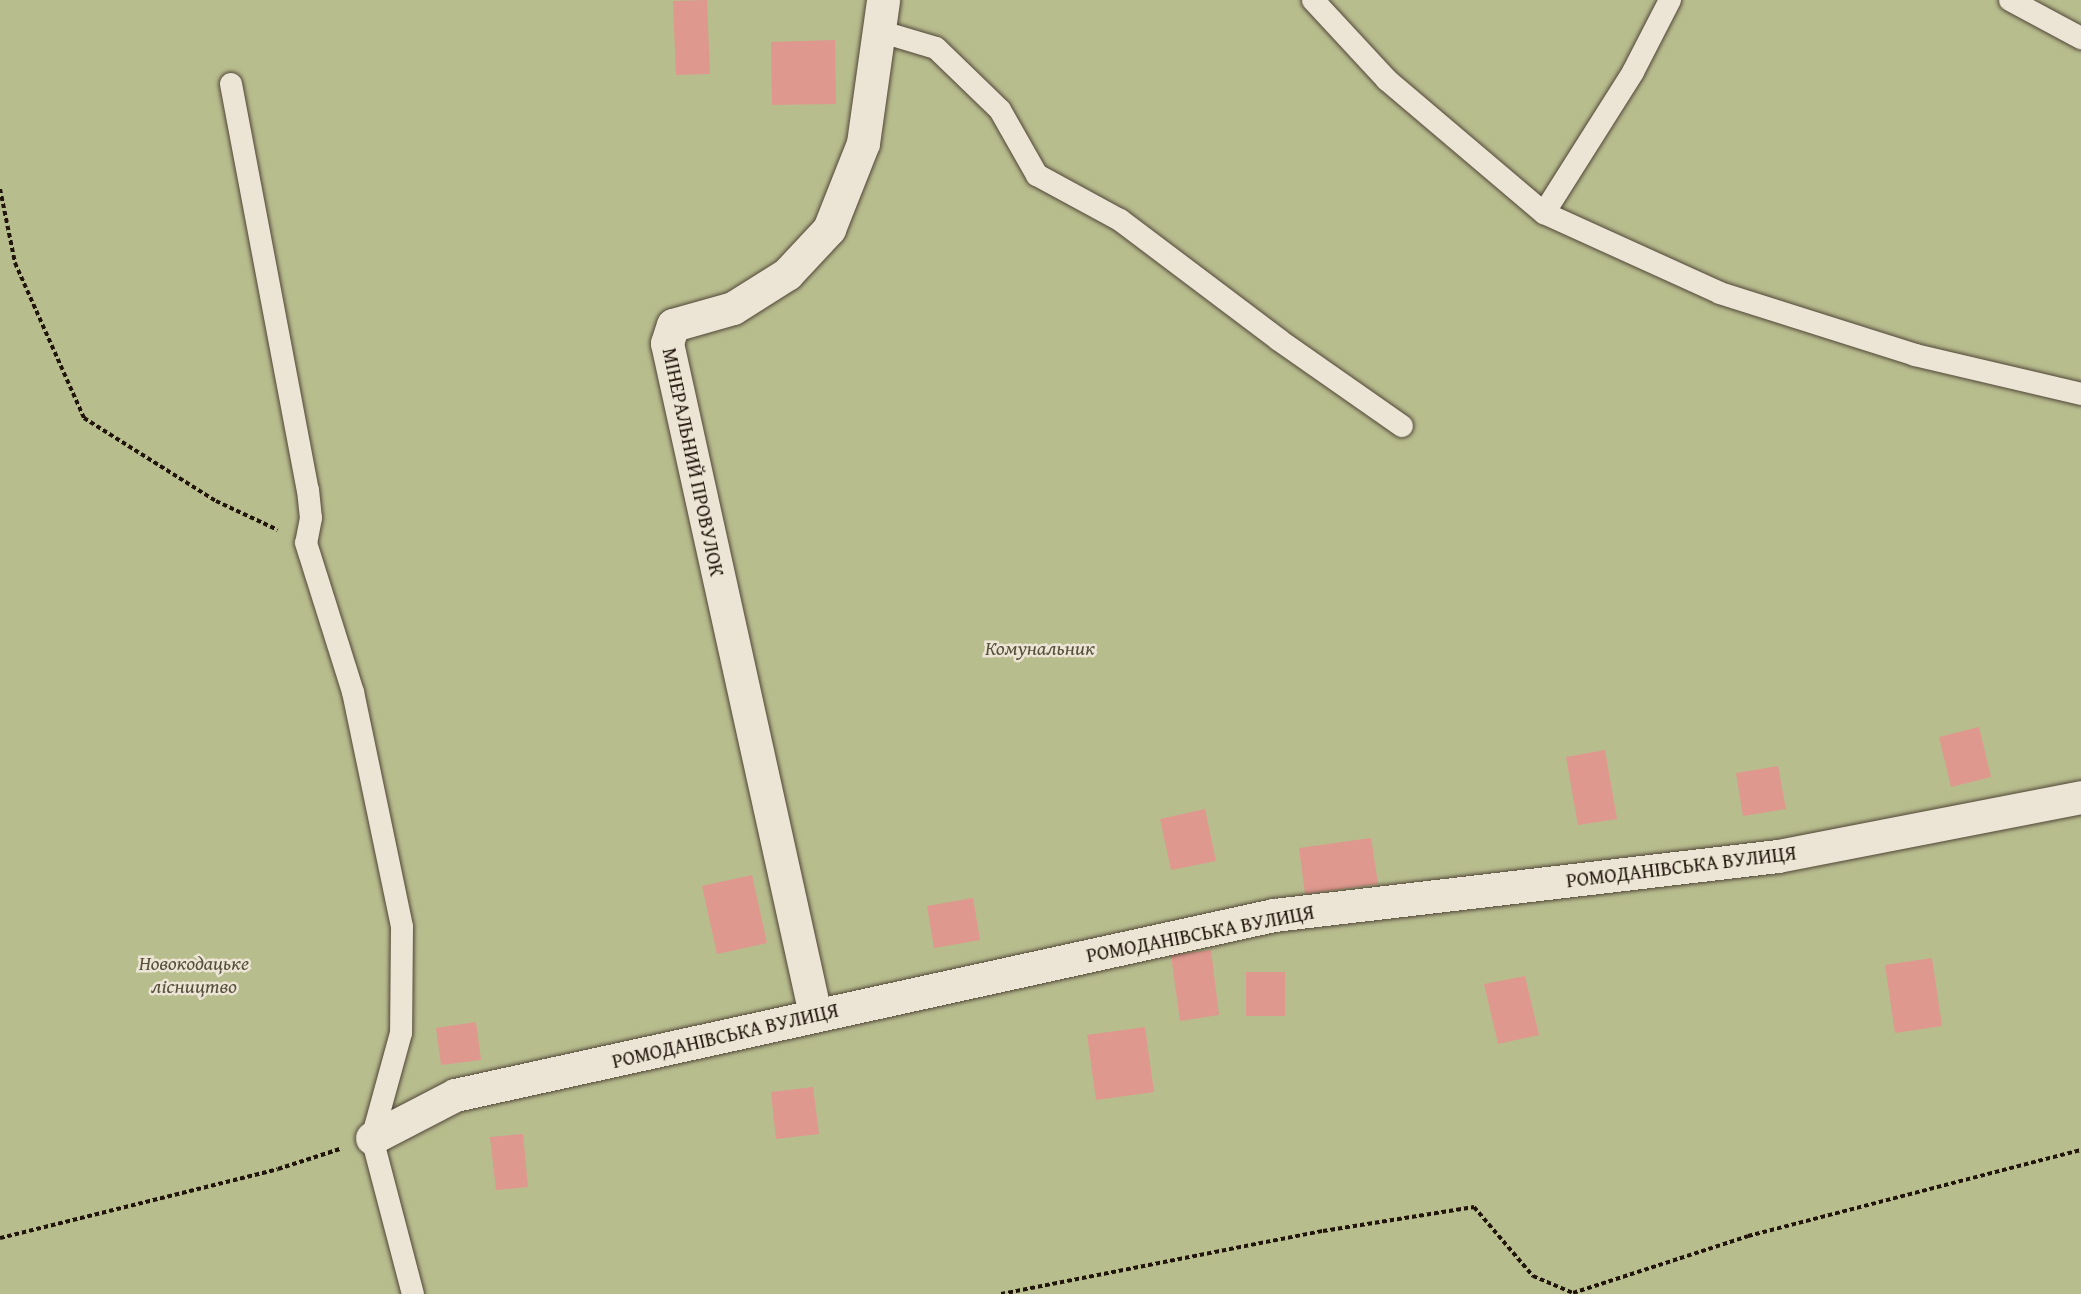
<!DOCTYPE html>
<meta charset="utf-8">
<style>
body{margin:0}
#map{position:relative;width:2081px;height:1294px;overflow:hidden;background:#e1d7be;font-family:"Gentium Book Plus",serif}
div>[style]{position:absolute}
[style*='--x']{left:calc(var(--x)*1px);top:calc(var(--y)*1px);width:calc(var(--w)*1px);rotate:calc(var(--a)*1deg)}
.green>*{inset:0;background:#b8bd8e}
.building>*{inset:0;background:#df988d}
.path>*{height:4px;margin-top:-2px;transform-origin:0;background:repeating-linear-gradient(90deg,#21140b 0 4.5px,transparent 0 7.5px)}
.roads{filter:drop-shadow(0 0 2px #514538) drop-shadow(0 0 2px #514538)}
.lane>*{height:22px;margin:-11px;padding:0 11px;transform-origin:11px;border-radius:11px;background:#ece5d5}
.street>*{height:33px;margin:-16.5px;padding:0 16.5px;transform-origin:16.5px;border-radius:16.5px;background:#ece5d5}
span{translate:-50% -50%;white-space:nowrap;text-align:center;line-height:1.15;-webkit-text-stroke:5px #ece5d5;paint-order:stroke}
.street-label{font-size:20px;color:#21140b}
.park-label{font-size:20px;color:#564f39;font-style:italic}
</style>
<div id="map">
<div class="green">
<div style="clip-path:polygon(0 0,2081px 0,2081px 1294px,0 1294px)"></div>
</div>
<div class="building">
<div style="clip-path:polygon(707px 0,710px 74px,676px 75px,673px 1px)"></div>
<div style="clip-path:polygon(835px 40px,836px 104px,772px 105px,771px 42px)"></div>
<div style="clip-path:polygon(1979px 727px,1991px 777px,1951px 787px,1939px 737px)"></div>
<div style="clip-path:polygon(1605px 750px,1617px 819px,1578px 825px,1566px 757px)"></div>
<div style="clip-path:polygon(1778px 766px,1786px 809px,1743px 816px,1736px 773px)"></div>
<div style="clip-path:polygon(1205px 809px,1216px 861px,1171px 870px,1160px 819px)"></div>
<div style="clip-path:polygon(1371px 838px,1378px 884px,1305px 894px,1299px 848px)"></div>
<div style="clip-path:polygon(752px 875px,767px 943px,717px 954px,702px 886px)"></div>
<div style="clip-path:polygon(973px 898px,980px 940px,934px 948px,927px 906px)"></div>
<div style="clip-path:polygon(1211px 950px,1219px 1015px,1180px 1021px,1171px 955px)"></div>
<div style="clip-path:polygon(1932px 958px,1942px 1026px,1895px 1033px,1885px 965px)"></div>
<div style="clip-path:polygon(1246px 972px,1285px 972px,1285px 1016px,1246px 1016px)"></div>
<div style="clip-path:polygon(1525px 976px,1539px 1035px,1498px 1044px,1484px 984px)"></div>
<div style="clip-path:polygon(476px 1022px,481px 1060px,441px 1065px,436px 1028px)"></div>
<div style="clip-path:polygon(1145px 1027px,1154px 1092px,1096px 1100px,1087px 1035px)"></div>
<div style="clip-path:polygon(813px 1087px,819px 1134px,776px 1139px,771px 1092px)"></div>
<div style="clip-path:polygon(523px 1134px,528px 1187px,496px 1190px,490px 1137px)"></div>
</div>
<div class="path">
<div style="--x:0;--y:189;--w:76;--a:78.5"></div>
<div style="--x:15;--y:263;--w:170;--a:66"></div>
<div style="--x:84;--y:418;--w:156;--a:32.2"></div>
<div style="--x:216;--y:501;--w:68;--a:25.1"></div>
<div style="--x:0;--y:1238;--w:286;--a:-13.9"></div>
<div style="--x:278;--y:1169;--w:65;--a:-17.9"></div>
<div style="--x:1001;--y:1294;--w:328;--a:-11.1"></div>
<div style="--x:1323;--y:1231;--w:153;--a:-9"></div>
<div style="--x:1474;--y:1207;--w:91;--a:49.5"></div>
<div style="--x:1533;--y:1276;--w:43;--a:23"></div>
<div style="--x:1573;--y:1293;--w:184;--a:-18"></div>
<div style="--x:1748;--y:1236;--w:344;--a:-14.5"></div>
</div>
<div class="roads">
<div class="lane">
<div style="--x:1313;--y:0;--w:109;--a:47.2"></div>
<div style="--x:1387;--y:80;--w:206;--a:40.3"></div>
<div style="--x:1544;--y:213;--w:193;--a:24.4"></div>
<div style="--x:1720;--y:293;--w:205;--a:17.6"></div>
<div style="--x:1915;--y:355;--w:171;--a:13.2"></div>
<div style="--x:2010;--y:0;--w:81;--a:28.2"></div>
<div style="--x:879;--y:31;--w:59;--a:16.6"></div>
<div style="--x:936;--y:48;--w:89;--a:44.1"></div>
<div style="--x:1000;--y:110;--w:75;--a:60.4"></div>
<div style="--x:1037;--y:175;--w:94;--a:28.5"></div>
<div style="--x:1120;--y:220;--w:199;--a:37"></div>
<div style="--x:1279;--y:340;--w:150;--a:35"></div>
<div style="--x:231;--y:84;--w:413;--a:79.3"></div>
<div style="--x:308;--y:490;--w:28;--a:84"></div>
<div style="--x:311;--y:518;--w:25;--a:101"></div>
<div style="--x:306;--y:543;--w:156;--a:72.5"></div>
<div style="--x:353;--y:692;--w:240;--a:78.2"></div>
<div style="--x:402;--y:927;--w:106;--a:90.5"></div>
<div style="--x:401;--y:1033;--w:109;--a:105.4"></div>
<div style="--x:372;--y:1138;--w:161;--a:75.3"></div>
<div style="--x:1544;--y:213;--w:167;--a:-57.7"></div>
<div style="--x:1633;--y:72;--w:81;--a:-62.8"></div>
</div>
<div class="street">
<div style="--x:815;--y:1014;--w:687;--a:-102.44"></div>
<div style="--x:667;--y:343;--w:19;--a:-72"></div>
<div style="--x:673;--y:325;--w:62;--a:-15.8"></div>
<div style="--x:733;--y:308;--w:64;--a:-32.2"></div>
<div style="--x:787;--y:274;--w:62;--a:-47"></div>
<div style="--x:829;--y:229;--w:92;--a:-68.4"></div>
<div style="--x:863;--y:143;--w:144;--a:-82"></div>
<div style="--x:372;--y:1138;--w:93;--a:-27.4"></div>
<div style="--x:455;--y:1095;--w:839;--a:-12.4"></div>
<div style="--x:1274;--y:915;--w:507;--a:-6.68"></div>
<div style="--x:1778;--y:856;--w:309;--a:-11"></div>
</div>
</div>
<div class="street-label">
<span style="left:694px;top:462px;rotate:78deg">МІНЕРАЛЬНИЙ ПРОВУЛОК</span>
<span style="left:1681px;top:866px;rotate:-7deg">РОМОДАНІВСЬКА ВУЛИЦЯ</span>
<span style="left:1200px;top:933px;rotate:-11deg">РОМОДАНІВСЬКА ВУЛИЦЯ</span>
<span style="left:725px;top:1035px;rotate:-13deg">РОМОДАНІВСЬКА ВУЛИЦЯ</span>
</div>
<div class="park-label">
<span style="left:1040px;top:647px">Комунальник</span>
<span style="left:194px;top:974px">Новокодацьке<br>лісництво</span>
</div>
</div>
